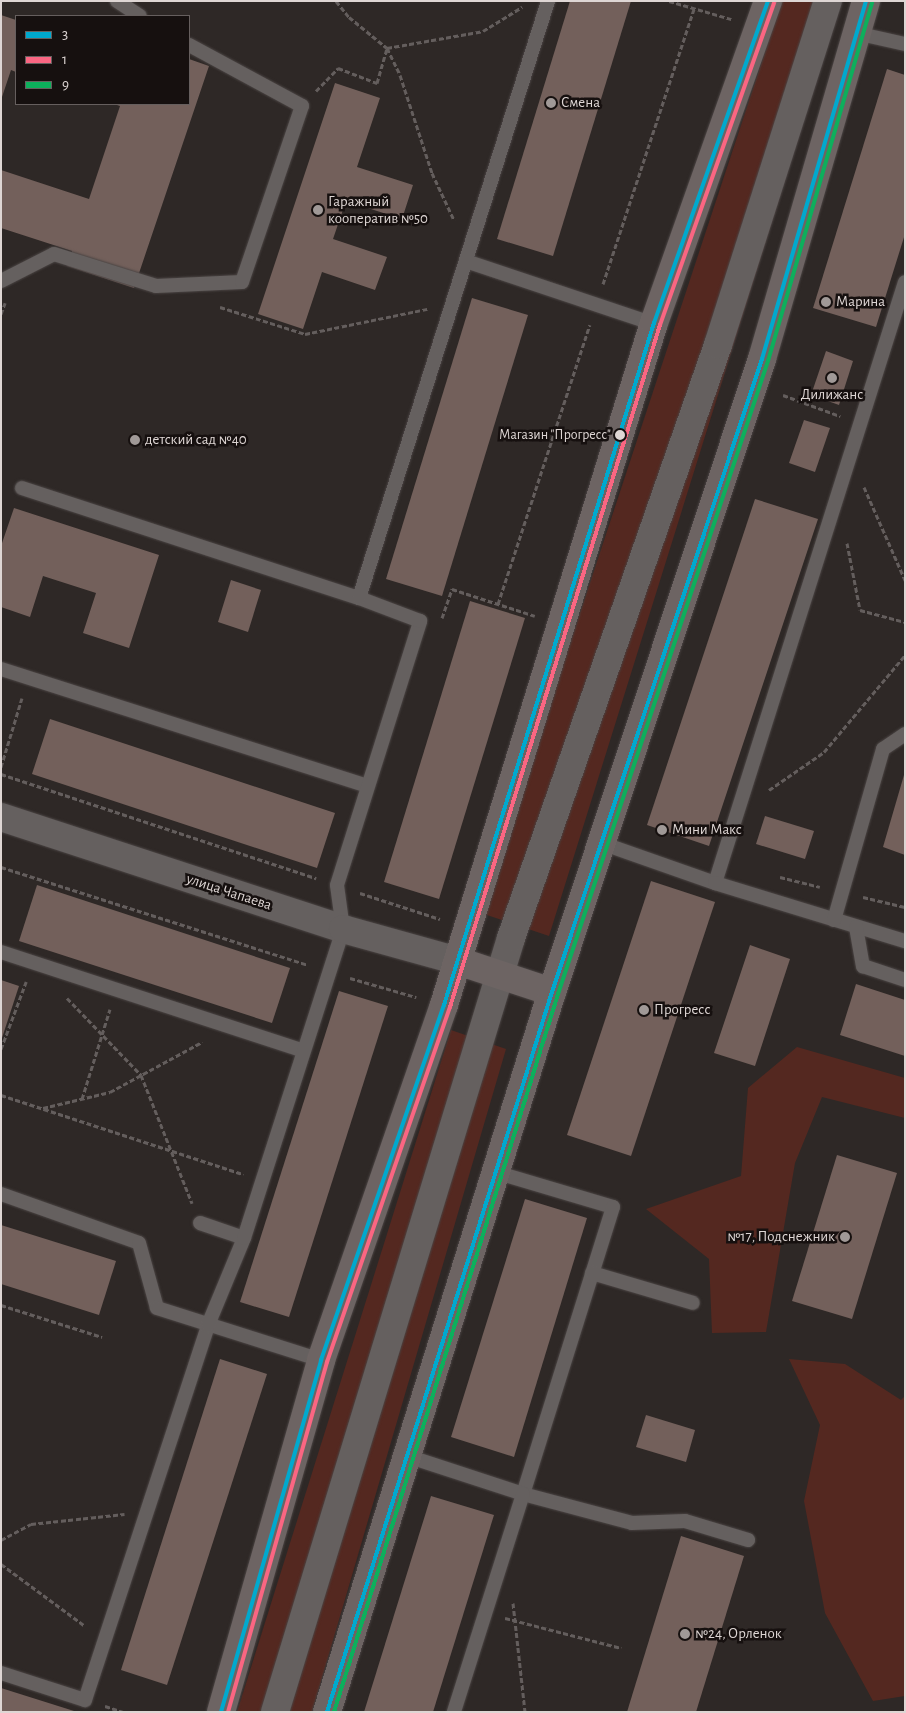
<!DOCTYPE html>
<meta charset="utf-8">
<style>
body{margin:0}
#map{position:relative;width:906px;height:1713px;overflow:hidden;background:#2e2826;font-family:"Alegreya Sans",sans-serif}
div>[style]{position:absolute}
[style*='--x']{left:calc(var(--x)*1px);top:calc(var(--y)*1px);width:calc(var(--w)*1px);rotate:calc(var(--a)*1deg)}
.green>*{inset:0;background:#542820}
.building>*{inset:0;background:#73605b}
.path>*{height:3px;margin-top:-1.5px;transform-origin:0;background:repeating-linear-gradient(90deg,#645e5d 0 5px,transparent 0 7.5px)}
.roads{filter:drop-shadow(0 0 1px #4a4443) drop-shadow(0 0 1px #4a4443)}
.lane>*{height:14px;margin:-7px;padding:0 7px;transform-origin:7px;border-radius:7px;background:#65605f}
.street>*{height:28px;margin:-14px;padding:0 14px;transform-origin:14px;border-radius:14px;background:#65605f}
.secondary>*{height:28px;margin:-14px;padding:0 14px;transform-origin:14px;border-radius:14px;background:#6d6463}
.bus-1>*{height:4px;margin:-2px;padding:0 2px;transform-origin:2px;border-radius:2px;background:#00a9ce}
.bus-2>*{height:4px;margin:-2px;padding:0 2px;transform-origin:2px;border-radius:2px;background:#fa6682}
.bus-3>*{height:4px;margin:-2px;padding:0 2px;transform-origin:2px;border-radius:2px;background:#0daf5c}
.dots>*{width:14px;height:14px;translate:-50% -50%;box-sizing:border-box;border:2px solid #16100f;border-radius:50%}
span{translate:-50% -50%;white-space:nowrap;text-align:center;line-height:1.15;-webkit-text-stroke:5px #16100f;paint-order:stroke}
.bus-label{font-size:14px;color:#ded6d4}
.right{translate:-100% -50%;text-align:right}
.poi-label{font-size:15px;color:#ded6d4}
.left{translate:0 -50%;text-align:left}
.street-label{font-size:15px;color:#ded6d4}
.frame{position:absolute;inset:0;border:2px solid #ded6d4;pointer-events:none}
.legend{position:absolute;left:15px;top:15px;width:175px;height:90px;box-sizing:border-box;background:#16100f;border:1px solid #665f5e;margin:0;padding:6px 9px;list-style:none;font-size:15px;color:#ded6d4}
.legend li{display:flex;align-items:center;gap:10px;height:25px}
.legend b{width:25px;border:1px solid #665f5e}
</style>
<div id="map">
<div class="green">
<div style="clip-path:polygon(782px 1px,841px 1px,549px 936px,481px 913px)"></div>
<div style="clip-path:polygon(451px 1030px,506px 1049px,312px 1712px,237px 1712px)"></div>
<div style="clip-path:polygon(797px 1047px,905px 1078px,905px 1118px,822px 1097px,795px 1163px,766px 1332px,712px 1333px,709px 1259px,646px 1209px,741px 1176px,748px 1088px)"></div>
<div style="clip-path:polygon(789px 1359px,845px 1364px,901px 1400px,905px 1396px,905px 1696px,873px 1701px,825px 1613px,804px 1501px,820px 1425px)"></div>
</div>
<div class="building">
<div style="clip-path:polygon(570px 1px,631px 1px,553px 256px,497px 239px)"></div>
<div style="clip-path:polygon(1px 15px,16px 20px,16px 72px,11px 70px,2px 97px)"></div>
<div style="clip-path:polygon(189px 59px,209px 66px,134px 288px,67px 266px,72px 251px,1px 228px,1px 170px,89px 199px,120px 106px,114px 104px,189px 104px)"></div>
<div style="clip-path:polygon(887px 69px,905px 75px,905px 234px,876px 327px,813px 308px)"></div>
<div style="clip-path:polygon(335px 83px,380px 98px,357px 167px,413px 185px,402px 219px,346px 201px,333px 239px,387px 257px,375px 290px,322px 272px,303px 329px,258px 314px)"></div>
<div style="clip-path:polygon(472px 298px,528px 315px,442px 596px,386px 579px)"></div>
<div style="clip-path:polygon(826px 351px,853px 361px,839px 405px,811px 395px)"></div>
<div style="clip-path:polygon(804px 420px,830px 428px,815px 472px,789px 463px)"></div>
<div style="clip-path:polygon(755px 499px,818px 519px,709px 846px,647px 825px)"></div>
<div style="clip-path:polygon(14px 508px,159px 555px,129px 648px,83px 633px,96px 593px,43px 576px,30px 617px,1px 607px,1px 546px)"></div>
<div style="clip-path:polygon(231px 580px,261px 590px,248px 632px,218px 622px)"></div>
<div style="clip-path:polygon(470px 601px,525px 618px,439px 899px,384px 882px)"></div>
<div style="clip-path:polygon(50px 719px,335px 813px,317px 868px,32px 774px)"></div>
<div style="clip-path:polygon(904px 775px,905px 775px,905px 855px,883px 847px)"></div>
<div style="clip-path:polygon(765px 816px,814px 831px,805px 859px,756px 844px)"></div>
<div style="clip-path:polygon(651px 881px,715px 902px,631px 1156px,567px 1135px)"></div>
<div style="clip-path:polygon(37px 885px,290px 968px,272px 1023px,19px 941px)"></div>
<div style="clip-path:polygon(750px 945px,790px 959px,755px 1066px,714px 1053px)"></div>
<div style="clip-path:polygon(1px 980px,19px 986px,2px 1038px,1px 1038px)"></div>
<div style="clip-path:polygon(856px 984px,905px 1000px,905px 1056px,840px 1035px)"></div>
<div style="clip-path:polygon(339px 991px,388px 1006px,289px 1317px,240px 1302px)"></div>
<div style="clip-path:polygon(837px 1155px,897px 1173px,852px 1319px,792px 1301px)"></div>
<div style="clip-path:polygon(525px 1199px,587px 1218px,514px 1457px,451px 1437px)"></div>
<div style="clip-path:polygon(1px 1225px,116px 1261px,99px 1315px,1px 1284px)"></div>
<div style="clip-path:polygon(220px 1359px,267px 1374px,167px 1685px,121px 1670px)"></div>
<div style="clip-path:polygon(646px 1415px,695px 1430px,686px 1462px,636px 1447px)"></div>
<div style="clip-path:polygon(431px 1496px,494px 1515px,433px 1712px,364px 1712px)"></div>
<div style="clip-path:polygon(681px 1536px,744px 1556px,696px 1712px,627px 1712px)"></div>
<div style="clip-path:polygon(1px 1688px,74px 1711px,74px 1712px,1px 1712px)"></div>
</div>
<div class="path">
<div style="--x:336;--y:1;--w:21;--a:51"></div>
<div style="--x:349;--y:17;--w:49;--a:39.2"></div>
<div style="--x:387;--y:48;--w:30;--a:64"></div>
<div style="--x:400;--y:75;--w:103;--a:71.9"></div>
<div style="--x:432;--y:173;--w:52;--a:64.9"></div>
<div style="--x:669;--y:1;--w:65;--a:16.2"></div>
<div style="--x:316;--y:91;--w:32;--a:-46"></div>
<div style="--x:338;--y:68;--w:42;--a:21"></div>
<div style="--x:377;--y:83;--w:36;--a:-74"></div>
<div style="--x:387;--y:48;--w:97;--a:-10"></div>
<div style="--x:483;--y:31;--w:46;--a:-31.6"></div>
<div style="--x:603;--y:284;--w:290;--a:-71.7"></div>
<div style="--x:220;--y:307;--w:89;--a:17.6"></div>
<div style="--x:305;--y:334;--w:125;--a:-11.6"></div>
<div style="--x:1;--y:314;--w:12;--a:-70"></div>
<div style="--x:783;--y:395;--w:61;--a:20.2"></div>
<div style="--x:864;--y:487;--w:102;--a:66.2"></div>
<div style="--x:847;--y:543;--w:68;--a:79"></div>
<div style="--x:860;--y:610;--w:47;--a:14.9"></div>
<div style="--x:498;--y:604;--w:294;--a:-71.8"></div>
<div style="--x:442;--y:618;--w:31;--a:-71"></div>
<div style="--x:452;--y:589;--w:87;--a:18"></div>
<div style="--x:1;--y:767;--w:72;--a:-73.1"></div>
<div style="--x:1;--y:774;--w:332;--a:18.3"></div>
<div style="--x:769;--y:790;--w:67;--a:-34.6"></div>
<div style="--x:824;--y:752;--w:126;--a:-50.1"></div>
<div style="--x:1;--y:867;--w:322;--a:17.7"></div>
<div style="--x:780;--y:877;--w:41;--a:14"></div>
<div style="--x:360;--y:893;--w:84;--a:18"></div>
<div style="--x:863;--y:897;--w:43;--a:13.4"></div>
<div style="--x:350;--y:978;--w:69;--a:16.1"></div>
<div style="--x:67;--y:998;--w:107;--a:46.1"></div>
<div style="--x:141;--y:1075;--w:138;--a:68.3"></div>
<div style="--x:1;--y:1049;--w:72;--a:-69.5"></div>
<div style="--x:1;--y:1095;--w:255;--a:18.1"></div>
<div style="--x:82;--y:1099;--w:94;--a:-72.7"></div>
<div style="--x:43;--y:1108;--w:69;--a:-13.4"></div>
<div style="--x:110;--y:1092;--w:105;--a:-28.5"></div>
<div style="--x:1;--y:1305;--w:106;--a:17.6"></div>
<div style="--x:1;--y:1540;--w:34;--a:-28"></div>
<div style="--x:31;--y:1524;--w:94;--a:-6.1"></div>
<div style="--x:1;--y:1564;--w:104;--a:36.4"></div>
<div style="--x:513;--y:1603;--w:110;--a:83.7"></div>
<div style="--x:505;--y:1618;--w:120;--a:14.5"></div>
<div style="--x:105;--y:1706;--w:19;--a:18"></div>
</div>
<div class="roads">
<div class="lane">
<div style="--x:117;--y:1;--w:27;--a:33"></div>
<div style="--x:856;--y:33;--w:50;--a:12.7"></div>
<div style="--x:466;--y:261;--w:198;--a:18.5"></div>
<div style="--x:1;--y:281;--w:59;--a:-27"></div>
<div style="--x:54;--y:254;--w:107;--a:17.4"></div>
<div style="--x:156;--y:286;--w:86;--a:-2.7"></div>
<div style="--x:242;--y:282;--w:186;--a:-71.2"></div>
<div style="--x:302;--y:106;--w:128;--a:-151.6"></div>
<div style="--x:22;--y:488;--w:354;--a:18.1"></div>
<div style="--x:1;--y:669;--w:384;--a:17.7"></div>
<div style="--x:601;--y:843;--w:121;--a:19.3"></div>
<div style="--x:715;--y:883;--w:630;--a:-72.46"></div>
<div style="--x:715;--y:883;--w:199;--a:17"></div>
<div style="--x:834;--y:920;--w:178;--a:-74"></div>
<div style="--x:883;--y:749;--w:27;--a:-34"></div>
<div style="--x:856;--y:927;--w:40;--a:80"></div>
<div style="--x:863;--y:966;--w:44;--a:18.4"></div>
<div style="--x:1;--y:952;--w:318;--a:18.1"></div>
<div style="--x:495;--y:1172;--w:123;--a:16.5"></div>
<div style="--x:613;--y:1207;--w:301;--a:107.4"></div>
<div style="--x:523;--y:1494;--w:113;--a:14.9"></div>
<div style="--x:632;--y:1523;--w:53;--a:-2.2"></div>
<div style="--x:685;--y:1521;--w:66;--a:16.8"></div>
<div style="--x:1;--y:1194;--w:146;--a:19.5"></div>
<div style="--x:139;--y:1243;--w:67;--a:74.5"></div>
<div style="--x:157;--y:1308;--w:172;--a:17.6"></div>
<div style="--x:200;--y:1223;--w:46;--a:18.8"></div>
<div style="--x:592;--y:1273;--w:105;--a:16.5"></div>
<div style="--x:407;--y:1456;--w:122;--a:18.1"></div>
<div style="--x:523;--y:1494;--w:229;--a:107.6"></div>
<div style="--x:1;--y:1673;--w:88;--a:17.8"></div>
<div style="--x:85;--y:1700;--w:395;--a:-71.8"></div>
<div style="--x:208;--y:1325;--w:94;--a:-67.5"></div>
<div style="--x:244;--y:1238;--w:324;--a:-72.2"></div>
<div style="--x:343;--y:929;--w:44;--a:-97.8"></div>
<div style="--x:337;--y:885;--w:277;--a:-72.5"></div>
<div style="--x:420;--y:621;--w:65;--a:-159.3"></div>
<div style="--x:359;--y:598;--w:626;--a:-72.43"></div>
</div>
<div class="street">
<div style="--x:1;--y:817;--w:360;--a:18.1"></div>
<div style="--x:343;--y:929;--w:119;--a:15.5"></div>
<div style="--x:275;--y:1712;--w:809;--a:-73.04"></div>
<div style="--x:511;--y:938;--w:628;--a:-70.76"></div>
<div style="--x:718;--y:345;--w:361;--a:-72.3"></div>
</div>
<div class="secondary">
<div style="--x:458;--y:961;--w:99;--a:18.3"></div>
<div style="--x:221;--y:1712;--w:366;--a:-74.1"></div>
<div style="--x:321;--y:1360;--w:376;--a:-70.9"></div>
<div style="--x:444;--y:1005;--w:714;--a:-72.89"></div>
<div style="--x:654;--y:323;--w:342;--a:-70.5"></div>
<div style="--x:327;--y:1712;--w:754;--a:-72.65"></div>
<div style="--x:552;--y:992;--w:667;--a:-71.65"></div>
<div style="--x:762;--y:359;--w:373;--a:-73.8"></div>
</div>
</div>
<div class="bus-1">
<div style="--x:221;--y:1712;--w:366;--a:-74.1"></div>
<div style="--x:321;--y:1360;--w:376;--a:-70.9"></div>
<div style="--x:444;--y:1005;--w:714;--a:-72.89"></div>
<div style="--x:654;--y:323;--w:342;--a:-70.5"></div>
<div style="--x:327;--y:1712;--w:754;--a:-72.65"></div>
<div style="--x:552;--y:992;--w:667;--a:-71.65"></div>
<div style="--x:762;--y:359;--w:373;--a:-73.8"></div>
</div>
<div class="bus-2">
<div style="--x:228;--y:1712;--w:364;--a:-74.2"></div>
<div style="--x:327;--y:1362;--w:376;--a:-70.9"></div>
<div style="--x:450;--y:1007;--w:714;--a:-72.89"></div>
<div style="--x:660;--y:325;--w:342;--a:-70.5"></div>
</div>
<div class="bus-3">
<div style="--x:334;--y:1712;--w:752;--a:-72.67"></div>
<div style="--x:558;--y:994;--w:667;--a:-71.65"></div>
<div style="--x:768;--y:361;--w:373;--a:-73.8"></div>
</div>
<div class="dots">
<div style="left:551px;top:103px;background:#a09997"></div>
<div style="left:318px;top:210px;background:#a09997"></div>
<div style="left:826px;top:302px;background:#a09997"></div>
<div style="left:832px;top:378px;background:#a09997"></div>
<div style="left:620px;top:435px;background:#ded6d4"></div>
<div style="left:135px;top:440px;background:#a09997"></div>
<div style="left:662px;top:830px;background:#a09997"></div>
<div style="left:644px;top:1010px;background:#a09997"></div>
<div style="left:845px;top:1237px;background:#a09997"></div>
<div style="left:685px;top:1634px;background:#a09997"></div>
</div>
<div class="bus-label">
<span class="right" style="left:611px;top:435px">Магазин "Прогресс"</span>
</div>
<div class="poi-label">
<span class="left" style="left:561px;top:103px">Смена</span>
<span class="left" style="left:328px;top:210px">Гаражный<br>кооператив №50</span>
<span class="left" style="left:836px;top:302px">Марина</span>
<span style="left:832px;top:395px">Дилижанс</span>
<span class="left" style="left:145px;top:440px">детский сад №40</span>
<span class="left" style="left:672px;top:830px">Мини Макс</span>
<span class="left" style="left:654px;top:1010px">Прогресс</span>
<span class="right" style="left:835px;top:1237px">№17, Подснежник</span>
<span class="left" style="left:695px;top:1634px">№24, Орленок</span>
</div>
<div class="street-label">
<span style="left:229px;top:892px;rotate:18deg">улица Чапаева</span>
</div>
<div class="frame"></div>
<ul class="legend">
<li><b style="height:6px;background:#00a9ce"></b>3</li>
<li><b style="height:6px;background:#fa6682"></b>1</li>
<li><b style="height:6px;background:#0daf5c"></b>9</li>
</ul>
</div>
